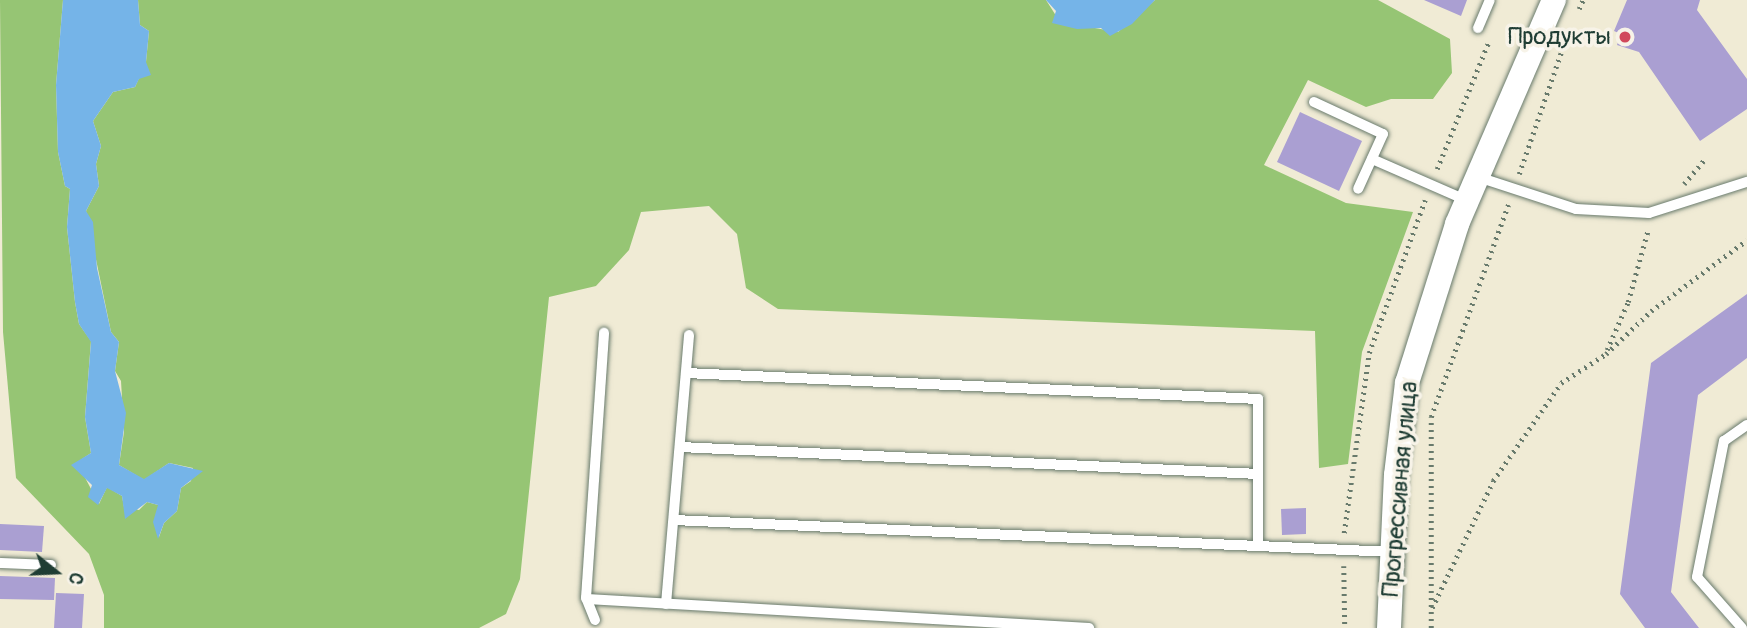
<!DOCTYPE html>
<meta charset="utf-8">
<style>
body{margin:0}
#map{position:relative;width:1747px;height:628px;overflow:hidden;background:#f0ebd5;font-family:Pangolin,sans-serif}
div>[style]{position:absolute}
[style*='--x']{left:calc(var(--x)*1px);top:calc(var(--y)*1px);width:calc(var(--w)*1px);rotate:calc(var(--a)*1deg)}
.green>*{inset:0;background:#96c574}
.water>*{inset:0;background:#75b4e8}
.building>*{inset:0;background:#aa9fd2}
.path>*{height:4.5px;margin-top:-2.25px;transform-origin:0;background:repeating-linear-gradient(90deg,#687a6c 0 2px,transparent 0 7px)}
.roads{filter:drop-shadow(0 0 2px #687a6c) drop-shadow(0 0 2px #687a6c)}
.service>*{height:10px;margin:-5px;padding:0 5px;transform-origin:5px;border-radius:5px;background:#fff}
.tertiary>*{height:24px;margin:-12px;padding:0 12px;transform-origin:12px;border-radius:12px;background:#fff}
.dots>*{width:19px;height:19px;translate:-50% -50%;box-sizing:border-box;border:4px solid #f7f3e8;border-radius:50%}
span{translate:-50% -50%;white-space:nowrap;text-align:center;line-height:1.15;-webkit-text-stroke:7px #f7f3e8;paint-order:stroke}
.poi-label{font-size:24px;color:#1f3d34}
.right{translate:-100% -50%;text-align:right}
.street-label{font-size:24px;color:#1f3d34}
.north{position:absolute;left:21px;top:537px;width:70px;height:70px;-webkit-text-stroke:5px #f7f3e8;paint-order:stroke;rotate:108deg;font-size:19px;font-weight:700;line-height:28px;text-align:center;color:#1f3d34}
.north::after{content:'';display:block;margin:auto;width:24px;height:32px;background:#1f3d34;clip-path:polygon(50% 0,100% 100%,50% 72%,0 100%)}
</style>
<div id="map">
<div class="green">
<div style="clip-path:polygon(0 0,63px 0,56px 85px,58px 152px,65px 186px,70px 189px,67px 227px,75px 302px,79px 324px,91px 341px,85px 417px,91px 453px,82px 459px,81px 470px,99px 504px,107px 487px,122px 496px,124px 507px,139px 510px,147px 502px,158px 505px,159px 537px,164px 523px,177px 511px,181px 488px,191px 481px,193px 468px,169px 463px,144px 480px,119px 465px,124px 432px,121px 381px,115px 371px,119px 342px,111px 332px,86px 211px,99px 186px,96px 164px,101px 146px,93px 121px,113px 92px,135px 87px,146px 62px,149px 31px,140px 25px,138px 0,1046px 0,1060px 22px,1118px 32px,1155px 0,1378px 0,1450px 39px,1452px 73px,1433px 99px,1391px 99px,1366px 107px,1308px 80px,1264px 165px,1346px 203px,1413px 212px,1362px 352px,1348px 464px,1319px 468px,1315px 331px,778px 309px,746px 288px,737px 234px,709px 206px,641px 212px,629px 250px,596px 286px,549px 297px,520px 579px,506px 614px,479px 628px,104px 628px,104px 595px,89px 554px,16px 478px,3px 332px)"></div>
</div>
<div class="water">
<div style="clip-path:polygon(63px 0,138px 0,140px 25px,149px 31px,146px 62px,151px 75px,139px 79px,135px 87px,113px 92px,93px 121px,101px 146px,96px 164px,99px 186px,86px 211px,93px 222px,97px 268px,111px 332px,119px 342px,115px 371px,126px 413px,119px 465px,144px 479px,169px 463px,203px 471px,181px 488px,177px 511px,164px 523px,158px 539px,153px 522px,158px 505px,147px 502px,125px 519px,122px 496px,107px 488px,98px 505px,88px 497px,92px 485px,71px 465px,91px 453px,85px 417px,91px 342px,79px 324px,75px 302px,67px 227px,70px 189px,65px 186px,58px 152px,56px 85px)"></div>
<div style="clip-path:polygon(1046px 0,1155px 0,1132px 24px,1110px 36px,1101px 28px,1077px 29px,1052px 23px,1056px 11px)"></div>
</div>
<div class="building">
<div style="clip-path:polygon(1424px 0,1467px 0,1461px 16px)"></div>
<div style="clip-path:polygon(1627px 0,1700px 0,1697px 10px,1747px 79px,1747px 109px,1700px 141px,1639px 52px,1617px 45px,1621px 34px,1614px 31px)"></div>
<div style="clip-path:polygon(1300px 112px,1362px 141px,1339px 191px,1277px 162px)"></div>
<div style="clip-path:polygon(1747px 294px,1747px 358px,1698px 395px,1671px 592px,1699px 628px,1645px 628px,1620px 594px,1651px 363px)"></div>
<div style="clip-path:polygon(1306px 508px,1306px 534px,1282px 535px,1281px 509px)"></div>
<div style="clip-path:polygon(0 524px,44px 526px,42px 552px,0 550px)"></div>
<div style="clip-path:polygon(0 576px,55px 578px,54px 600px,0 599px)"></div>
<div style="clip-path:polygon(56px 593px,84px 594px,82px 628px,54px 628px)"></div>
</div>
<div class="path">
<div style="--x:1579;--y:9;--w:10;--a:-66"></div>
<div style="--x:1437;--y:169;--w:138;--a:-67.9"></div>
<div style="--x:1519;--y:174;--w:128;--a:-70.9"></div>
<div style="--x:1684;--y:184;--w:34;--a:-50"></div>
<div style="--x:1607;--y:350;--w:52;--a:-66.4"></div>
<div style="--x:1628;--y:302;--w:75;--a:-74.5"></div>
<div style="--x:1344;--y:533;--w:182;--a:-82.1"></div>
<div style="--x:1369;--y:353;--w:163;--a:-69.9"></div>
<div style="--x:1344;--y:566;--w:62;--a:89.1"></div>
<div style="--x:1432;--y:608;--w:141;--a:-64.3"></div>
<div style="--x:1493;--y:481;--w:119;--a:-55.2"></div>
<div style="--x:1561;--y:383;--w:54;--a:-32.8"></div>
<div style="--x:1606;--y:354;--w:62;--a:-43.7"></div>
<div style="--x:1651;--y:311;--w:119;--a:-36.5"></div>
<div style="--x:1431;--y:628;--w:211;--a:-90"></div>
<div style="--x:1431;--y:417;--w:226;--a:-70"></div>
</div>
<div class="roads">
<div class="service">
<div style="--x:1478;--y:28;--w:30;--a:-67"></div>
<div style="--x:1314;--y:102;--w:76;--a:24.9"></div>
<div style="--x:1383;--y:134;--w:60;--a:114.4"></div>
<div style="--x:1372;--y:159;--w:103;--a:23.6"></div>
<div style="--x:1478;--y:177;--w:103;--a:18.1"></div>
<div style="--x:1576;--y:209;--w:73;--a:3.1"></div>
<div style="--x:1649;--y:213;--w:103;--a:-17.6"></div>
<div style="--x:686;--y:373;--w:573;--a:2.6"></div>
<div style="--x:1258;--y:399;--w:147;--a:90"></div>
<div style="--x:680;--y:447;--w:579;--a:2.67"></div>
<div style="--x:674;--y:520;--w:719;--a:2.55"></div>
<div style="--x:0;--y:563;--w:51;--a:2.2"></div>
<div style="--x:587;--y:599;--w:503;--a:3.31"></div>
<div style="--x:666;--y:604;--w:270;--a:-85.1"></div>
<div style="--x:595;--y:620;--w:24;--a:-112"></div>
<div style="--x:586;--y:598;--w:266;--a:-86.1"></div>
<div style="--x:1742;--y:628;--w:68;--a:-131.4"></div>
<div style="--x:1697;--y:577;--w:139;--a:-78.8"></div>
<div style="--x:1724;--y:441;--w:28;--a:-35"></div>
</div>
<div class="tertiary">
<div style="--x:1389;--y:628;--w:153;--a:-87.4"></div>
<div style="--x:1396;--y:475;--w:93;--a:-83.2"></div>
<div style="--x:1407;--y:383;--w:167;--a:-72.5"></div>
<div style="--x:1457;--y:224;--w:244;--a:-66.6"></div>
</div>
</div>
<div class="dots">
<div style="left:1625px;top:37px;background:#d1495b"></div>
</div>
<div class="poi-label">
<span class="right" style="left:1611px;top:37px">Продукты</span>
</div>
<div class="street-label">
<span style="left:1400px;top:489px;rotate:-85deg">Прогрессивная улица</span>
</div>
<div class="north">С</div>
</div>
